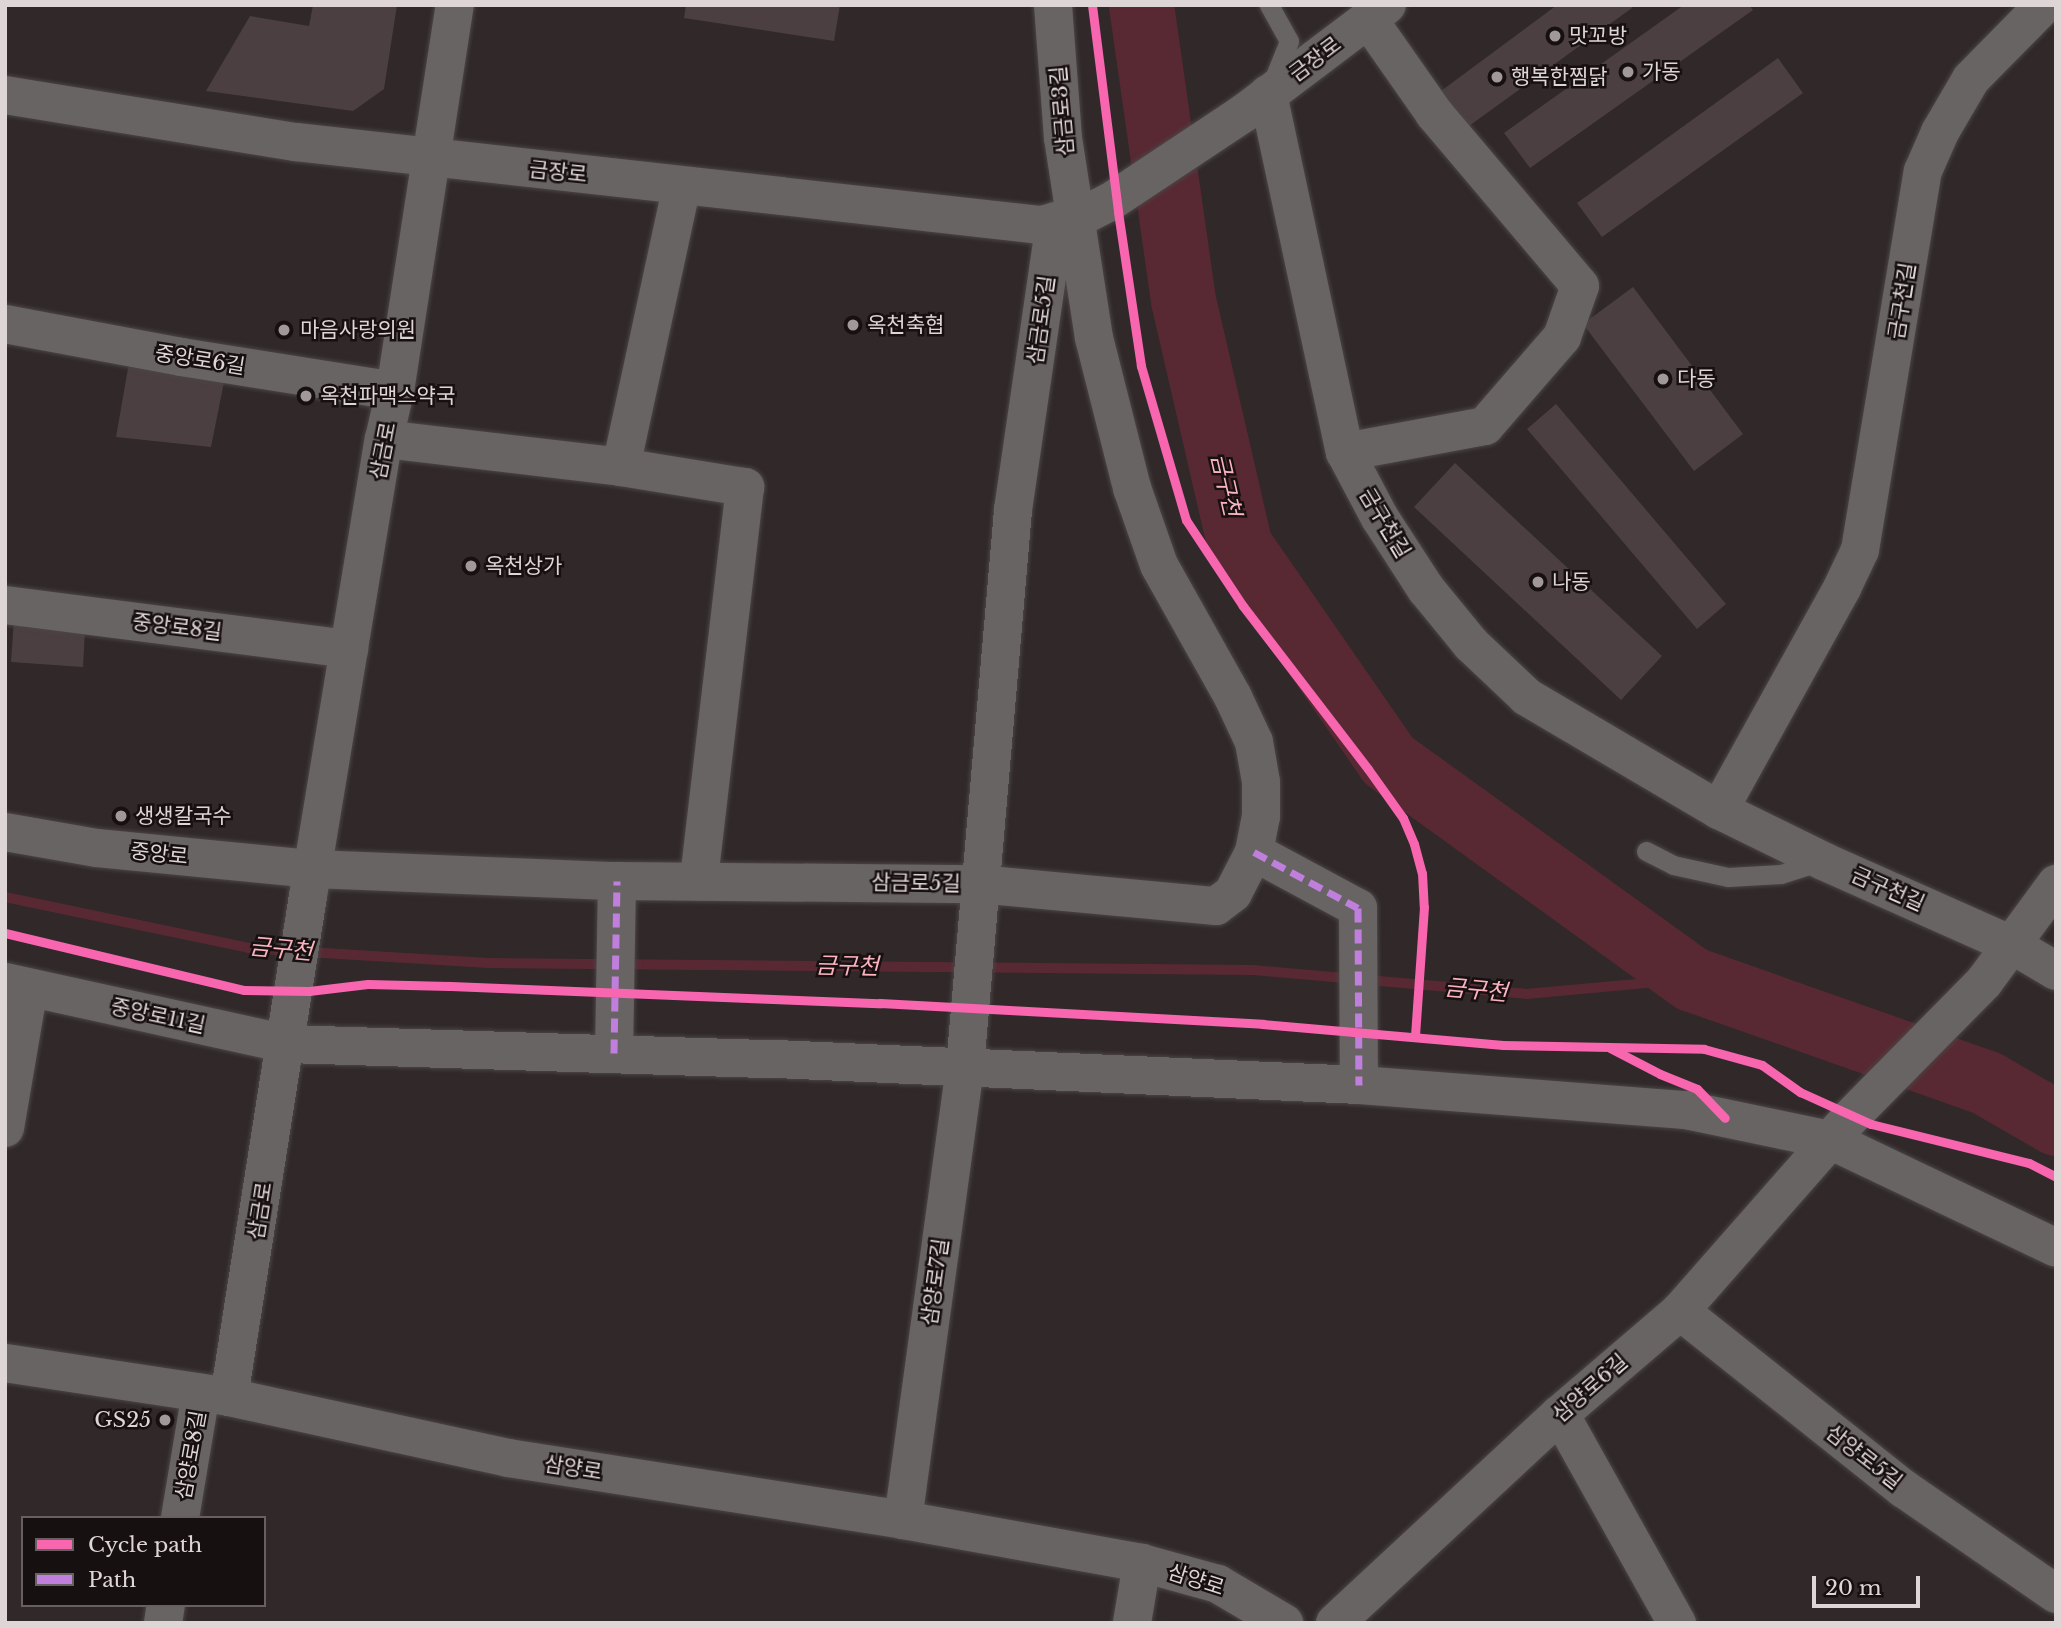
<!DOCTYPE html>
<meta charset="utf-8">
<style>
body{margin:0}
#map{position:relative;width:2061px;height:1628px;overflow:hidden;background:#302829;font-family:"Libre Baskerville","Noto Sans KR",serif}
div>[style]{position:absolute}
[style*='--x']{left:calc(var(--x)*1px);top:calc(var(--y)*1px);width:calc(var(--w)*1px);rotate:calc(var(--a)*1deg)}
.stream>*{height:10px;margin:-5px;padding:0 5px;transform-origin:5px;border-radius:5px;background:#592933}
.river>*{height:65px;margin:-32.5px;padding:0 32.5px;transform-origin:32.5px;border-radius:32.5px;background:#592933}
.building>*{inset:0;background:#4c3f41}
.roads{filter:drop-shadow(0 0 2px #4b4546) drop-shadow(0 0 2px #4b4546)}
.lane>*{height:19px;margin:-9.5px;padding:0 9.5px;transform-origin:9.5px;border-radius:9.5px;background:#696464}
.street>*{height:38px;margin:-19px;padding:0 19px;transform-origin:19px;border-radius:19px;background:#696464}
.secondary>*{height:38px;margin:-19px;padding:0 19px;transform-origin:19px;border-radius:19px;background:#696464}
.quiet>*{height:7px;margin-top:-3.5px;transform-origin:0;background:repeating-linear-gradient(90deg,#c07fdc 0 14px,transparent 0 21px)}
.cycleway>*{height:9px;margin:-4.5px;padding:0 4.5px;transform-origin:4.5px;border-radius:4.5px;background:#f766af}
.dots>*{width:19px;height:19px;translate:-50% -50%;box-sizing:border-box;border:4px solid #171011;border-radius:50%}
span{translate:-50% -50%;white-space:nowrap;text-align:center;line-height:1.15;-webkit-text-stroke:5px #171011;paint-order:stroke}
.poi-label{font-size:21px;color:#ded5d6}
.left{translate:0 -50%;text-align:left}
.right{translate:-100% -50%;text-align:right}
.street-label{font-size:21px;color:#ded5d6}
.water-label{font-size:23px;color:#fbb3bf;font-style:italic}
.frame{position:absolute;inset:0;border:7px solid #ded5d6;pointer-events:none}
.legend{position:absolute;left:21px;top:1516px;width:245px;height:91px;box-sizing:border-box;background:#171011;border:2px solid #675f60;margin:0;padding:9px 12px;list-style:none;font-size:21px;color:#ded5d6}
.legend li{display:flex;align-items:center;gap:14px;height:35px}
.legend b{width:35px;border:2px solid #675f60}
.scale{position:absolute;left:1812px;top:1576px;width:108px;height:32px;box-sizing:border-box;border:4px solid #ded5d6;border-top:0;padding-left:9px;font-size:21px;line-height:24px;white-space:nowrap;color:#ded5d6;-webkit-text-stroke:5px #171011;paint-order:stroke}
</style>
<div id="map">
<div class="stream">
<div style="--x:5;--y:897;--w:249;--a:11.8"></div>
<div style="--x:249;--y:948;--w:42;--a:4.1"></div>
<div style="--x:307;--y:952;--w:182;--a:3.5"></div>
<div style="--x:489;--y:963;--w:764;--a:0.52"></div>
<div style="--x:1253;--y:970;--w:274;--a:5"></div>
<div style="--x:1526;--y:994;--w:167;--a:-5.2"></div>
</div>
<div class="river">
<div style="--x:1141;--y:5;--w:298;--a:81.9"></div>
<div style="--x:1183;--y:300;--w:253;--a:77"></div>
<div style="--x:1240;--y:546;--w:260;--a:55.3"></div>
<div style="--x:1388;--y:760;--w:375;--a:35.8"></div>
<div style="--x:1692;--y:979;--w:311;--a:19.4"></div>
<div style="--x:1985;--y:1082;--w:82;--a:30"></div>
</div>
<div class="building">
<div style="clip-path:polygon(313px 5px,397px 5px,384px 89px,353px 111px,206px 91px,250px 16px,309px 26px)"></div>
<div style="clip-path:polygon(686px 5px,840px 5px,834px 41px,684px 18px)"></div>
<div style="clip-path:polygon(1557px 5px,1631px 5px,1632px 8px,1469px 126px,1441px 91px)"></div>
<div style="clip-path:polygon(1684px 5px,1749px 5px,1753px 10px,1530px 168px,1504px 133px)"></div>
<div style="clip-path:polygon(1778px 58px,1803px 93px,1602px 237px,1577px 203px)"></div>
<div style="clip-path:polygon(1633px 287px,1743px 434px,1694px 471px,1583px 324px)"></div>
<div style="clip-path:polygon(130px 357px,226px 372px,211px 447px,116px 437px)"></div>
<div style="clip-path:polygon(1556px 404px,1726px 604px,1697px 629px,1527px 429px)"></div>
<div style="clip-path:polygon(1455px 463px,1662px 656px,1621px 700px,1414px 507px)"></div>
<div style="clip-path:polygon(14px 619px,85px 630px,83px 667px,11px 662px)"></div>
</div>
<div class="roads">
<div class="lane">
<div style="--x:1269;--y:5;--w:41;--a:60.9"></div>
<div style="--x:1289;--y:41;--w:45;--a:112"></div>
<div style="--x:1646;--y:851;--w:30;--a:27"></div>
<div style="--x:1673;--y:865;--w:56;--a:12.3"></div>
<div style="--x:1728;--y:877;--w:53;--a:-3.2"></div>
<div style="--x:1781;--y:874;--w:40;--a:-18"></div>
</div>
<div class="street">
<div style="--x:5;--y:324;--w:179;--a:10.6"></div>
<div style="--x:181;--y:357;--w:217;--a:9"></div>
<div style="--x:384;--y:439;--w:239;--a:6.7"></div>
<div style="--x:621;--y:467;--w:126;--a:9.2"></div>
<div style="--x:745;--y:487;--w:397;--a:96.7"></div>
<div style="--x:1345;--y:452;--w:142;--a:-10.5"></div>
<div style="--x:1485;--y:426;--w:118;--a:-49.1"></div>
<div style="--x:1562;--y:337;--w:54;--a:-70.6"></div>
<div style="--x:1580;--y:286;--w:226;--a:-130.2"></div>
<div style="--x:1434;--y:113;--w:113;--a:-125"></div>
<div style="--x:621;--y:467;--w:288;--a:-77.8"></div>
<div style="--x:5;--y:605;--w:347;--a:7.3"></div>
<div style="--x:1719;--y:810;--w:254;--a:-61"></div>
<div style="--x:1842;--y:588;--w:42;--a:-64.7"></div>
<div style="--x:1860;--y:550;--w:384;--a:-80.6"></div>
<div style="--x:1923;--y:171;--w:43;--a:-66.4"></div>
<div style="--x:1940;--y:132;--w:61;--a:-59.7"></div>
<div style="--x:1971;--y:79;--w:104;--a:-45.4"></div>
<div style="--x:5;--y:832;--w:93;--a:9.9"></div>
<div style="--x:97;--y:848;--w:217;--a:5.6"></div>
<div style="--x:313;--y:869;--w:304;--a:2.3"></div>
<div style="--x:617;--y:881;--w:361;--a:0.5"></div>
<div style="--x:978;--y:884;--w:239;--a:5.3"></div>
<div style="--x:1216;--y:906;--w:21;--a:-37"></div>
<div style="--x:1233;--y:893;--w:46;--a:-62.9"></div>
<div style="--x:1254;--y:852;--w:36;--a:-79"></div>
<div style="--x:1261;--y:817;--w:35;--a:-90"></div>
<div style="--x:1261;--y:782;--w:41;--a:-99.9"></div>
<div style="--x:1254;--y:742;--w:50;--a:-115"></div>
<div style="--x:1233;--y:697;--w:151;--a:-119.3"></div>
<div style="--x:1159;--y:565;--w:82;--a:-109.3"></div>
<div style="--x:1132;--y:488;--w:155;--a:-104.2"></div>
<div style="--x:1094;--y:338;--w:202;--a:-98.8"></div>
<div style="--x:1063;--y:138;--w:133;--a:-94.3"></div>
<div style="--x:1254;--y:852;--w:118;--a:28.3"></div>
<div style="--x:1358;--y:908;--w:177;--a:89.7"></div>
<div style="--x:5;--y:982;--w:289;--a:12.4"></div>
<div style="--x:287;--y:1044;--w:489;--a:1.8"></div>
<div style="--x:776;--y:1059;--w:584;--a:2.55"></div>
<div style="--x:1359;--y:1085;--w:328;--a:4.4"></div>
<div style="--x:1686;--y:1110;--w:147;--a:11.8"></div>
<div style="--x:1830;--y:1140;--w:250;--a:25.5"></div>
<div style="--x:614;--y:1053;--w:172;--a:-89"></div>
<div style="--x:1847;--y:1121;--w:195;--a:-45.4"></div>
<div style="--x:1984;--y:982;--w:122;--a:-53.7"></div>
<div style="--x:5;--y:1128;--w:142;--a:-80.3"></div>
<div style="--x:1680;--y:1311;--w:286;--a:38.5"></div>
<div style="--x:1904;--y:1489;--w:185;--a:34.6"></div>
<div style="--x:1560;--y:1414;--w:240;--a:60.8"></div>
<div style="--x:180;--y:1518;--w:127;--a:-80.5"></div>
<div style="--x:903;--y:1520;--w:457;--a:-82.2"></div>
<div style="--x:965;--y:1067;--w:559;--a:-85.07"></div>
<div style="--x:1013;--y:510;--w:292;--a:-81.7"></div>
<div style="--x:163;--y:1623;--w:18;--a:-81"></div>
<div style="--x:1132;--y:1623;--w:61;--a:-80.5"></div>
<div style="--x:1335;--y:1623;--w:307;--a:-42.9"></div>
<div style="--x:1560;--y:1414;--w:158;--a:-40.6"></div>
<div style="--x:1680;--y:1311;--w:227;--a:-48.7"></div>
</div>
<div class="secondary">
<div style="--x:1268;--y:94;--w:366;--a:77.9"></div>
<div style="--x:1345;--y:452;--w:75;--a:62.1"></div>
<div style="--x:1380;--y:518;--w:85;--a:57.1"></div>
<div style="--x:1426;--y:589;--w:71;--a:50.7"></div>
<div style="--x:1471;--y:644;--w:77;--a:43.4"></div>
<div style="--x:1527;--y:697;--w:223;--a:30.5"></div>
<div style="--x:1719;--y:810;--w:116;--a:26.1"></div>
<div style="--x:1823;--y:861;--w:207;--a:24"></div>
<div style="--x:2012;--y:945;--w:51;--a:30.6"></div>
<div style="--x:5;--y:95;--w:295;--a:9.2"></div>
<div style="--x:296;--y:142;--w:750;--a:6.36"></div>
<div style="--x:1041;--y:225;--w:46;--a:-13.7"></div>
<div style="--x:1086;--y:214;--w:27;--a:-27"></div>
<div style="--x:1110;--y:202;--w:161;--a:-33.6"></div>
<div style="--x:1244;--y:113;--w:179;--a:-37.1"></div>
<div style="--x:1830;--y:1140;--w:25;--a:-48"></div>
<div style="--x:5;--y:1363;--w:227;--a:8.6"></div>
<div style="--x:229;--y:1397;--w:286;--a:12.3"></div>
<div style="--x:508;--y:1458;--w:400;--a:8.9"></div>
<div style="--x:903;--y:1520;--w:243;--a:10.2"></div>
<div style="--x:1142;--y:1563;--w:79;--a:15.4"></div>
<div style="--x:1218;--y:1584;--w:77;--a:30.6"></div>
<div style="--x:229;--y:1397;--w:507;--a:-81.04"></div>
<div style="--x:308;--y:896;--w:463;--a:-80.6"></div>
<div style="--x:384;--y:439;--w:49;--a:-77.1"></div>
<div style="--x:395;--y:391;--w:391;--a:-81.2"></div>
</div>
</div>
<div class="quiet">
<div style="--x:1254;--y:852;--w:118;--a:28.3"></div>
<div style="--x:1358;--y:908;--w:177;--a:89.7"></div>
<div style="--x:614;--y:1053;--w:172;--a:-89"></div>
</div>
<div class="cycleway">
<div style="--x:1092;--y:5;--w:209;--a:82.8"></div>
<div style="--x:1118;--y:212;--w:156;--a:81.5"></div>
<div style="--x:1141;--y:366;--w:160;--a:73.7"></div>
<div style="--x:1186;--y:520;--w:103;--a:56.5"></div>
<div style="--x:1243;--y:606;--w:205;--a:52.5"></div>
<div style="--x:1368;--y:769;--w:60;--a:54.5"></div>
<div style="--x:1403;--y:818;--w:28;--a:67"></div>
<div style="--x:1414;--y:844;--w:30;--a:75"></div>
<div style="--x:1422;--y:873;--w:34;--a:87"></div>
<div style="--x:1424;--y:907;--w:130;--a:94"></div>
<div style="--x:5;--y:933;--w:246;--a:13.4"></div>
<div style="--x:244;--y:990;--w:65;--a:0.9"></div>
<div style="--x:309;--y:991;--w:59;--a:-6.8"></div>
<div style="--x:368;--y:984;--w:81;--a:1.4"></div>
<div style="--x:449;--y:986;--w:431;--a:2.3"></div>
<div style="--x:880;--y:1003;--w:383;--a:3.1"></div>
<div style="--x:1262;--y:1024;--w:242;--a:5"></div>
<div style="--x:1503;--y:1045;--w:201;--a:1.1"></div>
<div style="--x:1704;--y:1049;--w:60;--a:15.4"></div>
<div style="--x:1762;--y:1065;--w:47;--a:35.4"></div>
<div style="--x:1800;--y:1092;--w:78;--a:24.3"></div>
<div style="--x:1871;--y:1124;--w:163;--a:13.9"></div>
<div style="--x:2029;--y:1163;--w:30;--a:27"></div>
<div style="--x:1610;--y:1048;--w:56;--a:27.5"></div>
<div style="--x:1660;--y:1074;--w:40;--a:22"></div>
<div style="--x:1697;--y:1089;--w:40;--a:46"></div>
</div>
<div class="dots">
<div style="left:1555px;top:36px;background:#a19899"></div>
<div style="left:1628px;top:72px;background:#a19899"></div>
<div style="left:1497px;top:77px;background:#a19899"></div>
<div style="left:853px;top:325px;background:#a19899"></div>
<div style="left:284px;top:330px;background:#a19899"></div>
<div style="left:1663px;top:379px;background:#a19899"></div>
<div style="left:306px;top:396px;background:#a19899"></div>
<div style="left:471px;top:566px;background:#a19899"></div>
<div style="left:1538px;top:582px;background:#a19899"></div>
<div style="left:121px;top:816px;background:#a19899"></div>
<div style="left:165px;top:1420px;background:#a19899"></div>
</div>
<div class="poi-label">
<span class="left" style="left:1569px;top:36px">맛꼬방</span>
<span class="left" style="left:1642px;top:72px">가동</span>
<span class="left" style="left:1511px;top:77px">행복한찜닭</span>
<span class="left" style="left:867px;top:325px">옥천축협</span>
<span class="left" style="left:300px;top:330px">마음사랑의원</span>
<span class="left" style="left:1677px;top:379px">다동</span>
<span class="left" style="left:320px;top:396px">옥천파맥스약국</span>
<span class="left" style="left:485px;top:566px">옥천상가</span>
<span class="left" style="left:1552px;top:582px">나동</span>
<span class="left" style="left:135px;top:816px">생생칼국수</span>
<span class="right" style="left:151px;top:1420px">GS25</span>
</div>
<div class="street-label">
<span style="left:1315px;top:59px;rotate:-37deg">금장로</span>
<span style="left:1062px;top:111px;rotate:-95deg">삼금로3길</span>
<span style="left:558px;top:172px;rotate:6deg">금장로</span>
<span style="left:1902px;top:301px;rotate:-81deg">금구천길</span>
<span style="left:1041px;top:320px;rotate:-82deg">삼금로5길</span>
<span style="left:200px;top:360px;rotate:9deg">중앙로6길</span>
<span style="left:383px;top:451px;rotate:-79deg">삼금로</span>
<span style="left:1385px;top:523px;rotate:59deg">금구천길</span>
<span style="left:177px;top:627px;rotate:7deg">중앙로8길</span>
<span style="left:159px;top:854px;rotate:6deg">중앙로</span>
<span style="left:916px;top:883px;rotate:1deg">삼금로5길</span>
<span style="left:1888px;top:889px;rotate:24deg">금구천길</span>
<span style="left:158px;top:1016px;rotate:12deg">중앙로11길</span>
<span style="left:260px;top:1211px;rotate:-81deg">삼금로</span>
<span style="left:935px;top:1282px;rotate:-82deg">삼양로7길</span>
<span style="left:1590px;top:1388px;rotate:-41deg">삼양로6길</span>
<span style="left:191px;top:1455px;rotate:-80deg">삼양로8길</span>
<span style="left:1864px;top:1457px;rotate:38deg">삼양로5길</span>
<span style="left:573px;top:1468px;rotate:9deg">삼양로</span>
<span style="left:1196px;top:1580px;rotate:18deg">삼양로</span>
</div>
<div class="water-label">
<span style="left:1226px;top:485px;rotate:77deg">금구천</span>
<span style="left:281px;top:949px;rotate:5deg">금구천</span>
<span style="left:847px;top:966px;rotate:1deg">금구천</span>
<span style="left:1476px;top:990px;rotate:5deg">금구천</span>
</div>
<div class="frame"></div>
<ul class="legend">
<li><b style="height:9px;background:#f766af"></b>Cycle path</li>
<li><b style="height:9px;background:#c07fdc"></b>Path</li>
</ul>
<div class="scale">20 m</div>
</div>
